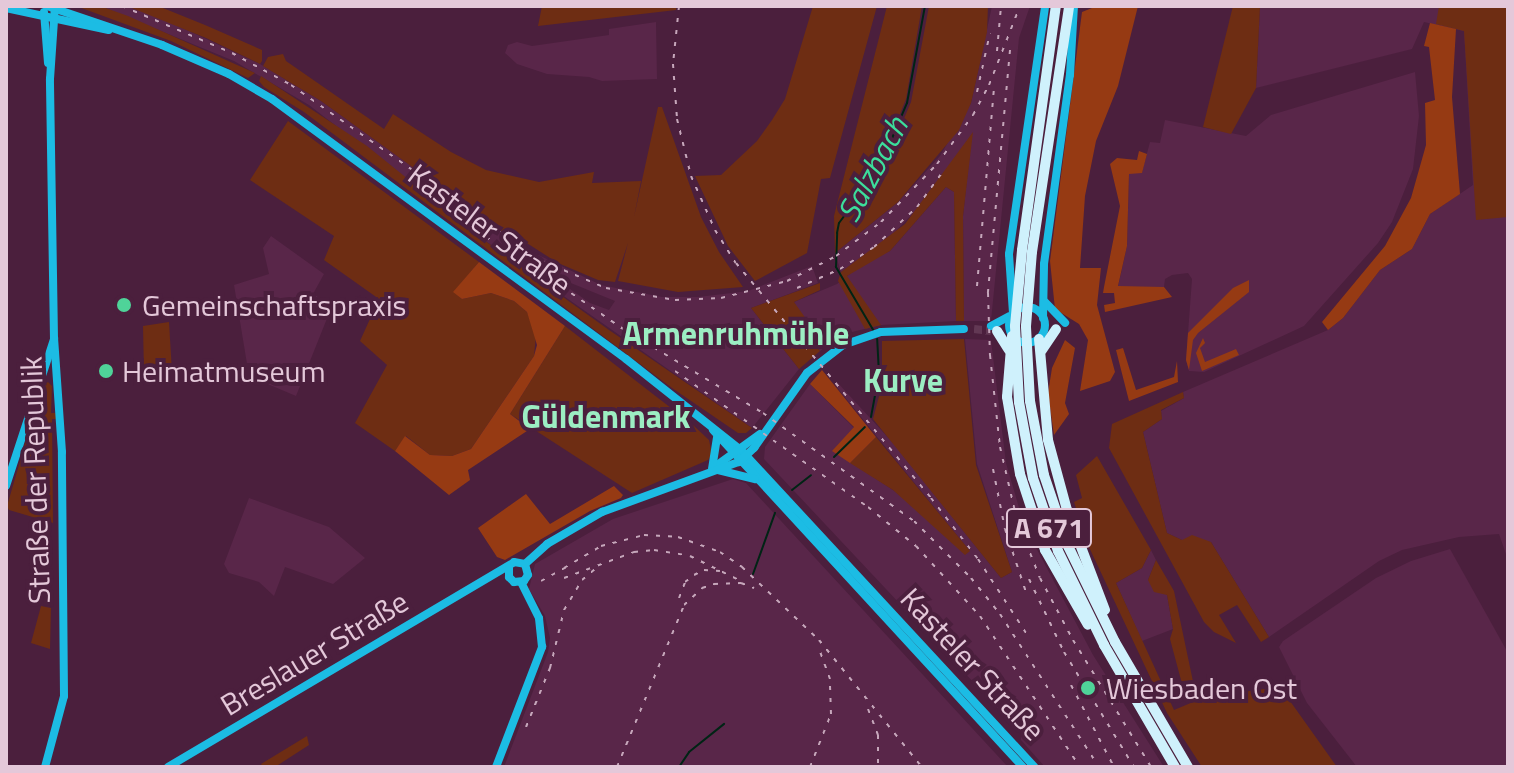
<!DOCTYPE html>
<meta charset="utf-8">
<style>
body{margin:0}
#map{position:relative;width:1514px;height:773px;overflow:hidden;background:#4b1f3d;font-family:"Titillium Web",sans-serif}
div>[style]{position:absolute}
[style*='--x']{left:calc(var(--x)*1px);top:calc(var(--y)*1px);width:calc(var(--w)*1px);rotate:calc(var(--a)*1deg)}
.built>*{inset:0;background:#592649}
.green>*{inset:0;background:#6e2d13}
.forest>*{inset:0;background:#963a13}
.stream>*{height:2px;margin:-1px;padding:0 1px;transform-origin:1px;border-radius:1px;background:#002415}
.secondary-tunnel>*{height:8px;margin-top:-4px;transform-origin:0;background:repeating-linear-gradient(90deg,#623854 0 8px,transparent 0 12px)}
.secondary>*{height:8px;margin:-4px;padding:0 4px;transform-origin:4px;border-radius:4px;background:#1cbce4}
.secondary>.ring{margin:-4px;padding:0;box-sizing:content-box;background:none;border:8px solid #1cbce4;border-radius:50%}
.highway>*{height:10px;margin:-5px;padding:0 5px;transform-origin:5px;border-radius:5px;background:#cff1fc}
.rail>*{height:2px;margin-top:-1px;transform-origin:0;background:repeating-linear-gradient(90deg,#c6a7bb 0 4px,transparent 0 12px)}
.highway-bridge>*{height:10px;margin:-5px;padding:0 5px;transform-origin:5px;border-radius:5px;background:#cff1fc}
.dots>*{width:22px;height:22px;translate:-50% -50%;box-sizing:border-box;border:4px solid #4b1f3d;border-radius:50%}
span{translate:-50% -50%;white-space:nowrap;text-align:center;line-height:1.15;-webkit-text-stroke:8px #4b1f3d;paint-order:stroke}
.shield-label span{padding:2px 6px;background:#4b1f3d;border:2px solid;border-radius:6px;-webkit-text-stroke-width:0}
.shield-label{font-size:28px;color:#e4c8d9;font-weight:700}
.street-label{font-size:30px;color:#e4c8d9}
.poi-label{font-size:30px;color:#e4c8d9}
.left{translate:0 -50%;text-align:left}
.water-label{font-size:32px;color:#3cde9c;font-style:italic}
.neighbourhood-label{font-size:32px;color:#9ceec3;font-weight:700}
.frame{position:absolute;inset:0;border:8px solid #e4c8d9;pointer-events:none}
</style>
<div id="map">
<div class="built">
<div style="clip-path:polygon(evenodd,100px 6px,127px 6px,157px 16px,260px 64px,321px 101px,528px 250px,601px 285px,662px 297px,698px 297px,748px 291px,812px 266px,818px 283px,751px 308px,799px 369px,752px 428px,481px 238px,309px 105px,234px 61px,100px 6px,543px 270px,561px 279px,615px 301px,609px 310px,590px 303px,543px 270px)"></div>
<div style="clip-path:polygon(992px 6px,1030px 6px,1019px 38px,991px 321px,964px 321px,963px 216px,972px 134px,925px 201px,889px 238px,841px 272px,835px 253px,898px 202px,940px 156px,971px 103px)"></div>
<div style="clip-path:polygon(1260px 6px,1508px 6px,1508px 560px,1499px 534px,1459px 537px,1402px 550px,1379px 561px,1269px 637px,1211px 542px,1182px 540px,1167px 533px,1143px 432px,1162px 419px,1161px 411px,1184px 398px,1183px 392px,1328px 330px,1343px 318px,1380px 270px,1412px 249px,1430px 214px,1473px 185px,1464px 31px,1424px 22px,1412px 49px,1256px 88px)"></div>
<div style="clip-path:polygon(656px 22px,657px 79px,602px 81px,589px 77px,547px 74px,517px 64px,505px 53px,508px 45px,517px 42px,532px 46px,609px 35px,609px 29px)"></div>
<div style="clip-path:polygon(1415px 72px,1419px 116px,1413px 169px,1392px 222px,1378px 243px,1304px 326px,1204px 372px,1189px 371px,1186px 360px,1192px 279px,1188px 273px,1172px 275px,1165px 279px,1164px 287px,1118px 287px,1127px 246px,1129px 173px,1142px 172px,1150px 142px,1160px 143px,1165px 120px,1246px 136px,1271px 115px)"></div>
<div style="clip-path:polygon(946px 187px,954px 192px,956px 321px,881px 325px,852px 332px,844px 330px,834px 334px,830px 344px,820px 351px,794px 302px,837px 284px,868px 260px,890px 251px)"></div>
<div style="clip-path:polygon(271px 236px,324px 274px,313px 294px,332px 306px,296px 396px,249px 376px,234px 285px,269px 274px,263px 248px)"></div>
<div style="clip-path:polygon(965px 339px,991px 340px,1006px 463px,1024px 525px,1093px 655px,1164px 767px,1045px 767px,1021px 740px,1021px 733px,764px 459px,765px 447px,810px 384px,854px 428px,833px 451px,893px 490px,969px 550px,835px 385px,837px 382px,894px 444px,1001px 578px,1012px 572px,977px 464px)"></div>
<div style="clip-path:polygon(733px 479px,746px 483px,1008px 767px,504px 767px,548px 652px,550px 638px,545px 616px,529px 589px,535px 564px,613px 519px)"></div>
<div style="clip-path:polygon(249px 498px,329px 527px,365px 558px,333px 584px,285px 567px,274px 596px,259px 582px,229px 573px,224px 564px)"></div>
<div style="clip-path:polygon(1450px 549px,1508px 653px,1508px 767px,1357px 767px,1307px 703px,1279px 647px,1283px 641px,1376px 578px,1411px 561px)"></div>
<div style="clip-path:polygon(1151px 550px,1156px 560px,1148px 580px,1167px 595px,1173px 629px,1142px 641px,1116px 583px,1142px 568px)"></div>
</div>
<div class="green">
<div style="clip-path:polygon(76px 6px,100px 6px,128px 16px,255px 73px,248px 78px,171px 41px)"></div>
<div style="clip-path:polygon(127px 6px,158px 6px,205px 25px,262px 50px,262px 61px,260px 64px,206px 38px)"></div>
<div style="clip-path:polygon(542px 6px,676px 6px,676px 10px,538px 26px)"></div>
<div style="clip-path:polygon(813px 6px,877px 6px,830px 178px,821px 179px,807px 253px,755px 281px,728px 246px,695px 176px,721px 175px,757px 141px,772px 120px,785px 99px)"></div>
<div style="clip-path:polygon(887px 6px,922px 6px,906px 99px,878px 168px,882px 170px,911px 102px,929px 6px,988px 6px,987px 32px,971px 103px,959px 130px,898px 202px,835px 253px,834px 216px)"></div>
<div style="clip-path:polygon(1233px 6px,1260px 6px,1256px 88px,1231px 134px,1203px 127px)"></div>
<div style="clip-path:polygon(1439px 6px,1508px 6px,1508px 217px,1476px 220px,1464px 31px,1436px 24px)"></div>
<div style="clip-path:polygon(283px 54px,286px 61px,384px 129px,393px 114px,451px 152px,486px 170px,539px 182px,594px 172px,592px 183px,641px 181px,634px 217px,658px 107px,662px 107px,701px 217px,719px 252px,743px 287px,678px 292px,618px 281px,628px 243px,615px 282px,598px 280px,558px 263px,522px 240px,519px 244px,321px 101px,263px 66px,268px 57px)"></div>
<div style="clip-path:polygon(261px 76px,367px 146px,481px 238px,609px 330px,752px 428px,746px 433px,738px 433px,672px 388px,304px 112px,264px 87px,259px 81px)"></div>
<div style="clip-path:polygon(288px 121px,479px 262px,454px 292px,462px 299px,491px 293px,514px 301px,527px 312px,536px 335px,534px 356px,471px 449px,452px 456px,430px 455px,406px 436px,395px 451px,355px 423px,387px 365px,360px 341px,379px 299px,324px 260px,334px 236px,250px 180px)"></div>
<div style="clip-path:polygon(973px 132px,963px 216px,964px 321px,956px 321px,954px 192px,946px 187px,890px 251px,847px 276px,881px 325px,865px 329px,838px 281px,841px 272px,905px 224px)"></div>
<div style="clip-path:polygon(820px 283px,820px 290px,794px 302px,819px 337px,815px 345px,820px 351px,799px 369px,751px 308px)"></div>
<div style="clip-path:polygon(169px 322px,172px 372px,144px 373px,143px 326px)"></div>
<div style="clip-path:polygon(565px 326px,693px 425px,709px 440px,712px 454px,708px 460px,632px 493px,510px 414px)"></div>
<div style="clip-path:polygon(964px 339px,976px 465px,1012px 572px,1001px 578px,873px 419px,882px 385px,882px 341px)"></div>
<div style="clip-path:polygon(48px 382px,52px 386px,51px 413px,56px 413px,56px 419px,52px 419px,53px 523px,9px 510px,7px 506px,42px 386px)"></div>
<div style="clip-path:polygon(1183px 392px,1184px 398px,1161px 410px,1162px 419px,1143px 432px,1167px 533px,1182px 540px,1192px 535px,1211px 542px,1269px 637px,1261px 642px,1237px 605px,1219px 615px,1236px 643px,1214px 632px,1204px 622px,1109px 448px,1112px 424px)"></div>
<div style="clip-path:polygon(876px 437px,970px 551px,965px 555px,893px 490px,850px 463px)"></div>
<div style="clip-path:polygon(1097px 456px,1151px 550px,1142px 568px,1116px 583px,1174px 710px,1205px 697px,1280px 687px,1337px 767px,1202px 767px,1167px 713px,1088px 545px,1074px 502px,1082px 498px,1076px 475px)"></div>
<div style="clip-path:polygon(1156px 560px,1174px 591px,1195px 691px,1192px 696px,1185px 695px,1170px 639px,1173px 629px,1167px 595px,1154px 592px,1148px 580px)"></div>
<div style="clip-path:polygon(41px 606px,51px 608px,50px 649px,31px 643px)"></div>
<div style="clip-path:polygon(307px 736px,309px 745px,275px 767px,263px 767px,261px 764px)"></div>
</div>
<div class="forest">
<div style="clip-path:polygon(1097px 6px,1138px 6px,1118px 86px,1096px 141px,1085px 196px,1080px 268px,1101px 268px,1097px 305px,1115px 372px,1110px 381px,1080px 391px,1088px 340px,1079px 324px,1055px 309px,1050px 261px,1082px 12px)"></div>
<div style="clip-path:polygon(1430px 23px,1456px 29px,1452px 97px,1460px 194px,1430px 214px,1412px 249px,1380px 270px,1343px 318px,1328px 330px,1322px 322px,1385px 246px,1411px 198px,1426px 145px,1425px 103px,1435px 100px,1429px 47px,1424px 46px)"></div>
<div style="clip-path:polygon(1139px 151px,1147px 154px,1142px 173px,1129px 174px,1127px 246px,1118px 286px,1164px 287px,1172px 297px,1105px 312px,1104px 305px,1115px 303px,1114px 293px,1103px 293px,1104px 287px,1120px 206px,1110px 164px,1117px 158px,1137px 160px)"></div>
<div style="clip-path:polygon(479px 262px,565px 326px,510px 414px,530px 429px,468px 470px,470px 480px,449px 495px,395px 451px,405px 436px,430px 455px,452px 456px,471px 449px,534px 356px,537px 345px,527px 312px,514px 301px,491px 293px,462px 299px,453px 292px)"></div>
<div style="clip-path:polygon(1249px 280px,1249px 292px,1198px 333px,1193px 340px,1189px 370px,1186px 360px,1188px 333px,1233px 288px)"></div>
<div style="clip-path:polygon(1203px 338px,1205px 343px,1200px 348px,1205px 362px,1236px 349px,1239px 355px,1202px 371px,1196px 353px)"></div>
<div style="clip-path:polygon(1065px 340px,1075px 348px,1065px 403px,1069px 414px,1054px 435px,1048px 393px,1052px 368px)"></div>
<div style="clip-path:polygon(1123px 348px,1136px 390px,1174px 377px,1177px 361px,1178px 382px,1129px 401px,1116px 350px)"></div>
<div style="clip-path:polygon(822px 370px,876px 437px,850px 463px,832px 451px,854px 427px,810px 384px)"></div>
<div style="clip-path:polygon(614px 486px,623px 495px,621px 498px,590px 511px,505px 560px,497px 557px,478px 528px,526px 494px,550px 524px)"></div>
</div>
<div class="stream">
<div style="--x:875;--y:333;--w:77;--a:-120.6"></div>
<div style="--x:836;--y:267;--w:34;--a:-88"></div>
<div style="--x:837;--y:233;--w:10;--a:-79"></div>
<div style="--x:839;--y:223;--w:67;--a:-53.5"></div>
<div style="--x:879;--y:169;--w:72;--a:-67"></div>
<div style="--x:907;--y:103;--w:99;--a:-79.5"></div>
<div style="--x:871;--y:417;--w:44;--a:-79.5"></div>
<div style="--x:879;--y:374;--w:35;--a:-93"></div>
<div style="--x:834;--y:457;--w:43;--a:-44.1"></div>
<div style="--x:792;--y:490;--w:24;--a:-38"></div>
<div style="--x:753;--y:574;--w:65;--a:-70.2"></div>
<div style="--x:679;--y:767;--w:18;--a:-56"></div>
<div style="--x:689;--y:752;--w:45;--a:-38.7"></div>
</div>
<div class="secondary-tunnel">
<div style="--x:974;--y:329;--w:17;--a:7"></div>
</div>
<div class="secondary">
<div style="--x:47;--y:6;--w:121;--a:18.7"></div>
<div style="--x:162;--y:45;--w:73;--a:23.4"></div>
<div style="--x:229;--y:74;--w:50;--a:30.2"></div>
<div style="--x:272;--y:99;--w:439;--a:36.3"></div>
<div style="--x:626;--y:359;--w:147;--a:38.4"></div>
<div style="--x:741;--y:450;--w:432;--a:47.2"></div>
<div style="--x:6;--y:8;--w:105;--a:12.1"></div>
<div style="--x:44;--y:12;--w:51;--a:85.5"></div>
<div style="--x:1045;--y:302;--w:29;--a:46"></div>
<div class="ring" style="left:1009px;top:307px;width:28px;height:28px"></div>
<div style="--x:1013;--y:313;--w:59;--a:-93.9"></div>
<div style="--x:1009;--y:254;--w:251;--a:-81.7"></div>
<div style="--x:1043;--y:318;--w:54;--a:-88.9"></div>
<div style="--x:1044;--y:264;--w:191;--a:-82.2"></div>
<div style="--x:1070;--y:75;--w:69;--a:-86.7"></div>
<div style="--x:991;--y:326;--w:21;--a:-28"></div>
<div style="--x:713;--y:430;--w:458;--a:47.4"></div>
<div style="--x:713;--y:468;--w:58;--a:-35.9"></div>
<div style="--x:712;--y:469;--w:32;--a:-81"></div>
<div style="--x:718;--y:470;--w:38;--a:14"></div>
<div style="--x:6;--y:486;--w:155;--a:-71.9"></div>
<div style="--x:525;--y:564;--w:30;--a:-42"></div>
<div style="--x:547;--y:544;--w:64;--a:-30.2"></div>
<div style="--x:602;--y:512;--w:146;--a:-20.1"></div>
<div style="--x:739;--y:462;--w:21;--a:-43"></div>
<div style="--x:754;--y:448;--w:92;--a:-54.8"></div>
<div style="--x:807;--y:373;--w:46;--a:-37.9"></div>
<div style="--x:843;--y:345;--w:40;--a:-18.9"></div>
<div style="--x:881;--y:332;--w:83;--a:-2.1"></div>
<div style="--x:45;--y:767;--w:73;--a:-75"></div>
<div style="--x:64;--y:696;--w:244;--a:-90.5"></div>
<div style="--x:62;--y:452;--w:113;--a:-94"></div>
<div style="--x:54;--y:339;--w:260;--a:-90.9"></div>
<div style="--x:50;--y:79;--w:73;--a:-86.1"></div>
<div style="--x:168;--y:767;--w:402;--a:-30.6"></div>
<div style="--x:514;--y:562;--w:11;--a:10"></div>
<div style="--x:525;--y:564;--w:11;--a:75"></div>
<div style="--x:528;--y:575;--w:7;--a:124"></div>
<div style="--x:524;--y:581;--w:10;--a:174"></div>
<div style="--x:514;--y:582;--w:7;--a:-135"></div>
<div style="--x:509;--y:577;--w:9;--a:-90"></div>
<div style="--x:496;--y:767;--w:129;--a:-69"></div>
<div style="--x:542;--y:647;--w:29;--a:-96"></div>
<div style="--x:539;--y:618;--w:40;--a:-116.6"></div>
</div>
<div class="highway">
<div style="--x:1022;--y:250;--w:246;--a:-82.1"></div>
<div style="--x:1032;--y:252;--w:249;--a:-81.4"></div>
<div style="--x:997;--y:331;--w:22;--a:58"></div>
<div style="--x:1012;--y:336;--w:61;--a:94.7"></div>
<div style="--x:1007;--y:397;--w:78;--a:80.4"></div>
<div style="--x:1020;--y:474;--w:80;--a:71.8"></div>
<div style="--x:1045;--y:550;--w:86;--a:60.2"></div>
<div style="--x:1039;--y:339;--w:101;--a:84.9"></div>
<div style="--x:1048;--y:440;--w:73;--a:74.8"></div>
<div style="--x:1067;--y:510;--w:107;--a:69.2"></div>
<div style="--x:1042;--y:350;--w:25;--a:-56"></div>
<div style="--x:1030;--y:401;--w:75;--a:79.3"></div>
<div style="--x:1044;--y:475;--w:75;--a:71.3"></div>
<div style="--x:1068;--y:546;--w:107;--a:63.9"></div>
<div style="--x:1115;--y:642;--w:145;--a:59.7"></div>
<div style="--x:1019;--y:402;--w:77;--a:79.6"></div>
<div style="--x:1033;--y:478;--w:77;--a:71.1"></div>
<div style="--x:1058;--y:551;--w:105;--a:63.9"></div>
<div style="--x:1104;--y:645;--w:141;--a:59.8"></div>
</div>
<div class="rail">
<div style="--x:122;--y:6;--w:120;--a:23.1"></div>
<div style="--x:232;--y:53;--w:67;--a:28.5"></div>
<div style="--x:291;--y:85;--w:307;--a:35"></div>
<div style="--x:542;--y:261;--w:69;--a:22.9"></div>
<div style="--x:606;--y:288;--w:70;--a:9.9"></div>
<div style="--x:675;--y:300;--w:46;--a:-2.5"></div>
<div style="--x:721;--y:298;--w:68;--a:-14.4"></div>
<div style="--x:787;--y:281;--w:55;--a:-27"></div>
<div style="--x:836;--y:256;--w:56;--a:-37.1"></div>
<div style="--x:881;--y:222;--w:81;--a:-46"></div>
<div style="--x:937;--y:164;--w:61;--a:-53.7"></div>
<div style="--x:973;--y:115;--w:34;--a:-62"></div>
<div style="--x:989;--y:85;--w:85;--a:-68.6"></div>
<div style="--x:679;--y:6;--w:58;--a:95.9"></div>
<div style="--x:673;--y:64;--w:55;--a:85.8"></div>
<div style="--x:677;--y:119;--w:59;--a:76.2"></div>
<div style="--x:691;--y:176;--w:59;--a:66"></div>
<div style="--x:715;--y:230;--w:39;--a:58"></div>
<div style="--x:736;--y:263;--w:305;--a:50.3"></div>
<div style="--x:931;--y:498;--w:77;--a:52.4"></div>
<div style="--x:978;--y:559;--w:95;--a:57"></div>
<div style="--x:1010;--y:50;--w:244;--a:95.2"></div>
<div style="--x:988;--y:293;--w:62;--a:88.2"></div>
<div style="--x:990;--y:355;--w:93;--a:83.8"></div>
<div style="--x:1000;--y:447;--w:75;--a:76.9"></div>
<div style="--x:1017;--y:520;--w:62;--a:68.4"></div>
<div style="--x:1040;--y:578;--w:70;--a:62"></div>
<div style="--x:1073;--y:640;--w:149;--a:58.4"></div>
<div style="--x:997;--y:51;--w:45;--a:-84.9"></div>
<div style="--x:977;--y:92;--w:60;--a:-77.6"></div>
<div style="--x:448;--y:208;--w:111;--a:37"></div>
<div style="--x:532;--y:266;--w:111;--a:34.7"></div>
<div style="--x:623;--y:329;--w:163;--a:31"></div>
<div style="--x:763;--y:413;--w:186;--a:35.6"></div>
<div style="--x:914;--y:521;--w:81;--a:45"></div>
<div style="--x:971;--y:578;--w:46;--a:51.1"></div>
<div style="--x:1000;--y:614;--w:182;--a:57.1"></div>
<div style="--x:977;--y:286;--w:200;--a:-85.1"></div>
<div style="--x:797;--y:288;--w:47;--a:-23.8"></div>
<div style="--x:840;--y:269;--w:40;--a:-32.9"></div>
<div style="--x:874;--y:247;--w:59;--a:-42.9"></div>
<div style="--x:917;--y:207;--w:46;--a:-53.9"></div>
<div style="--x:675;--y:371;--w:236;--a:35.2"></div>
<div style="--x:868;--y:507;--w:62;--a:39.1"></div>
<div style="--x:916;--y:546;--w:95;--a:47.6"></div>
<div style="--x:980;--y:616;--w:181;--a:56.5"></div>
<div style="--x:993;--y:469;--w:61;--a:78.7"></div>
<div style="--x:1005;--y:529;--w:66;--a:71.6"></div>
<div style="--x:564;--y:568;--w:43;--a:-30.7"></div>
<div style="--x:601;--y:546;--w:44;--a:-14.3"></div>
<div style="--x:644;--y:535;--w:34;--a:3"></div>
<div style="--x:678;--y:537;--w:45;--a:19.7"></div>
<div style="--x:720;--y:552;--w:27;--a:34"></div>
<div style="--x:742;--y:567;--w:106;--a:43.5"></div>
<div style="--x:819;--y:640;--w:164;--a:51"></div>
<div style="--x:564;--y:578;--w:75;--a:-20.4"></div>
<div style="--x:634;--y:552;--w:20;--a:-6"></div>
<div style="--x:654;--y:550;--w:36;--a:9"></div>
<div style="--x:690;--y:556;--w:57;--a:26.1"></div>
<div style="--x:1029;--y:579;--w:81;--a:64.4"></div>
<div style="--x:1064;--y:652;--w:135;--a:58.7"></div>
<div style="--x:541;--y:581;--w:35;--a:-29"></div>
<div style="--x:679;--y:598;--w:17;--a:-69"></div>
<div style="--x:685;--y:582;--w:11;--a:-38"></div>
<div style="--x:694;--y:575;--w:11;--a:-27"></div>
<div style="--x:704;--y:570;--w:16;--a:4"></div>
<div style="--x:1071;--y:685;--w:93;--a:62.3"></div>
<div style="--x:868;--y:709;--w:28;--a:69"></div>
<div style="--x:878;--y:735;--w:32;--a:90"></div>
<div style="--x:526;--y:727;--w:64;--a:-67.9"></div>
<div style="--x:550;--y:668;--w:60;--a:-76.4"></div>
<div style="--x:564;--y:610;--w:35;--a:-59"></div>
<div style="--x:582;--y:580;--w:17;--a:-40"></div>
<div style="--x:617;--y:767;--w:175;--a:-67.5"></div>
<div style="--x:684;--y:605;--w:25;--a:-43"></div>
<div style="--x:702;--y:588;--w:13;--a:-18"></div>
<div style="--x:714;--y:584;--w:27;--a:-2"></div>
<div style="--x:741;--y:583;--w:14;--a:21"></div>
<div style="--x:810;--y:767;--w:57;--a:-68.4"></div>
<div style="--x:831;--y:714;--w:35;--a:-92"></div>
<div style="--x:830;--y:679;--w:32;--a:-110"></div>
</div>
<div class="highway-bridge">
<div style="--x:1030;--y:401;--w:75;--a:-93.1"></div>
<div style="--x:1026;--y:326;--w:74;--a:-85.4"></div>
<div style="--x:1019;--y:402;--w:76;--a:-93"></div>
<div style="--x:1015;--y:326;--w:76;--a:-84.7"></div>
</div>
<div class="dots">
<div style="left:124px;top:305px;background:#4fd399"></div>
<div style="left:106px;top:371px;background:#4fd399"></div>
<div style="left:1088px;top:688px;background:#4fd399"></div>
</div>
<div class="shield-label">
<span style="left:1049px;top:528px">A 671</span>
</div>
<div class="street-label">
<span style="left:490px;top:229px;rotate:37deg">Kasteler Straße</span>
<span style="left:35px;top:480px;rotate:-92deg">Straße der Republik</span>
<span style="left:314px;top:653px;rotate:-31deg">Breslauer Straße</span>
<span style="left:973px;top:664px;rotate:47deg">Kasteler Straße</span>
</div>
<div class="poi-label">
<span class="left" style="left:142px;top:305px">Gemeinschaftspraxis</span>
<span class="left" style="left:122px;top:371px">Heimatmuseum</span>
<span class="left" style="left:1106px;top:688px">Wiesbaden Ost</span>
</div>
<div class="water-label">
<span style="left:872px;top:169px;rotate:-62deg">Salzbach</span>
</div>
<div class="neighbourhood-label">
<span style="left:736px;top:333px">Armenruhmühle</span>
<span style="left:903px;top:380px">Kurve</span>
<span style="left:606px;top:416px">Güldenmark</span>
</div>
<div class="frame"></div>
</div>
